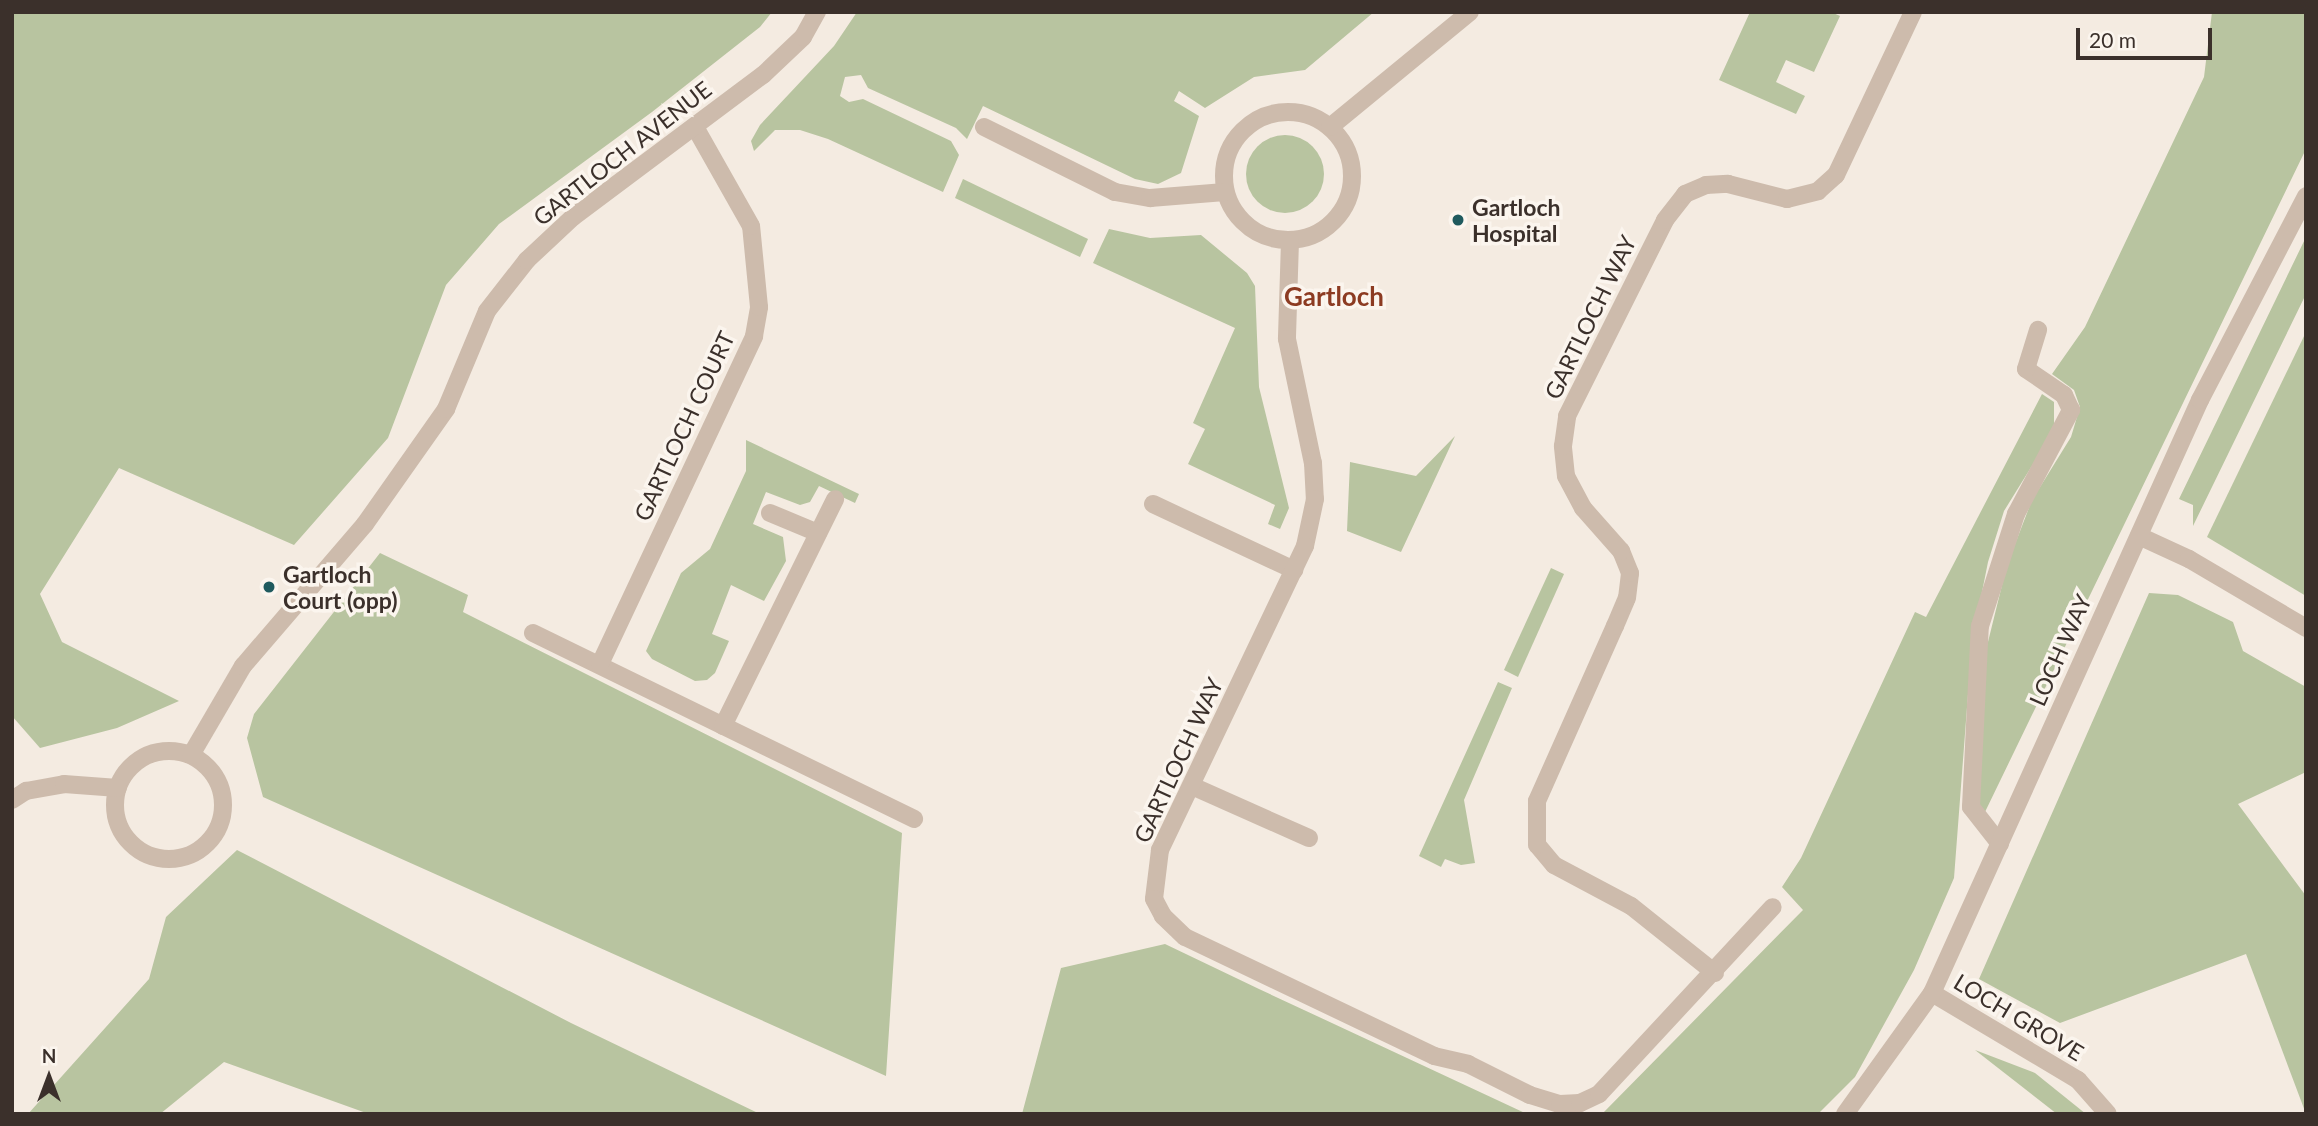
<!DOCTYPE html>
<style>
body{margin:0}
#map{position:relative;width:2318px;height:1126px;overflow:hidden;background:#f4ebe1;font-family:Lato,sans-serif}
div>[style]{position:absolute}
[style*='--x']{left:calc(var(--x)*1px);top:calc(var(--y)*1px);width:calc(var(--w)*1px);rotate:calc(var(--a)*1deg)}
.green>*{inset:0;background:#b8c4a0}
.round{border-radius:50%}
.lane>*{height:18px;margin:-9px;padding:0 9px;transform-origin:9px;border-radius:9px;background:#cdbbac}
.street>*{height:18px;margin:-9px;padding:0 9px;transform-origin:9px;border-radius:9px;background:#cdbbac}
.street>.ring{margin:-9px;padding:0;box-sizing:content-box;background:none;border:18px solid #cdbbac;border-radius:50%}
.dots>*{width:19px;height:19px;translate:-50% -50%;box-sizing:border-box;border:4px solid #fbf5ee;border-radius:50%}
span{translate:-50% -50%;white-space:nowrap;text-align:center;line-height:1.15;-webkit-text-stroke:7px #fbf5ee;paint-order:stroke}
.street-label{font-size:23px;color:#3b302b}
.poi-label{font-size:23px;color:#3b302b;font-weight:700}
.left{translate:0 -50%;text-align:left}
.quarter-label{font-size:26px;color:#8c3b22;font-weight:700}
.frame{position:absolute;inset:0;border:14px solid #3b302b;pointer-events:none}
.north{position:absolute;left:14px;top:1042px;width:70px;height:70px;-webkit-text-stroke:5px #fbf5ee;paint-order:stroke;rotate:0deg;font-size:19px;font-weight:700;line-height:28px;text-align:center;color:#3b302b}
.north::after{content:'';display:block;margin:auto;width:24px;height:32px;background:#3b302b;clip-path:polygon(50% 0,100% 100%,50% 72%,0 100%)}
.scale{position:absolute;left:2076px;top:28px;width:136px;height:32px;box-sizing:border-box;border:4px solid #3b302b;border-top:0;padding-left:9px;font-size:21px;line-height:24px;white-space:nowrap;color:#3b302b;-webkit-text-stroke:5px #fbf5ee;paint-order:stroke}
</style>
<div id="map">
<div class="green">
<div style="clip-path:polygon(12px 12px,772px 12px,760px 27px,652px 112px,499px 224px,446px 285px,388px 438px,294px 545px,119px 468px,40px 594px,62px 642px,179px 701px,117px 728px,40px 748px,12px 716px)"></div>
<div style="clip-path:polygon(857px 12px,1374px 12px,1305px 70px,1254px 77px,1205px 108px,1179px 91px,1174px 101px,1199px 116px,1181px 173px,1158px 184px,1135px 179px,983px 106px,967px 139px,956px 128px,868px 88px,861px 75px,845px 77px,840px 96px,849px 102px,863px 99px,951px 141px,959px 155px,943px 192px,828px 139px,800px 130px,775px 130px,754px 151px,751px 141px,760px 125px,834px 46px)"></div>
<div style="clip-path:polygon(1750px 12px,1831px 12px,1840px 16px,1814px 72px,1786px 60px,1776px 82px,1805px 96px,1796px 114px,1719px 80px)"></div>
<div style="clip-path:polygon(2212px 12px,2306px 12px,2306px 149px,1985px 812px,1976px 800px,1986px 650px,2007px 565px,2032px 500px,2071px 437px,2080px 407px,2074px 390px,2052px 374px,2085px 327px,2204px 77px)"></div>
<div class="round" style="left:1246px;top:135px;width:78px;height:78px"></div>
<div style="clip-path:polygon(963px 179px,1088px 239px,1080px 257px,955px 198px)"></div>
<div style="clip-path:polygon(1109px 229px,1150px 238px,1201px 235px,1247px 273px,1255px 286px,1259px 387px,1289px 508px,1280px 529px,1268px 524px,1275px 505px,1188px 464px,1205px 429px,1193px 423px,1235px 328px,1093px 263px)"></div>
<div style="clip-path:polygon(2306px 237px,2306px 294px,2193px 526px,2193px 505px,2179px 499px)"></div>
<div style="clip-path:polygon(2306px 332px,2306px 596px,2207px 537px)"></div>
<div style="clip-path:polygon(2042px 394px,2054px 402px,2054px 430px,2004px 511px,1988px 562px,1972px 642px,1954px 878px,1914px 970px,1855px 1077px,1818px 1114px,1602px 1114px,1803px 910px,1782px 887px,1801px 858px,1915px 612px,1926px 617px)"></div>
<div style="clip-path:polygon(1455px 436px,1401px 552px,1347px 531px,1350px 462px,1416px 476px)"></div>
<div style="clip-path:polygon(746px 440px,859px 494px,855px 503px,819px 486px,810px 502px,800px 505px,766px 492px,753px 524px,783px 537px,786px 561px,764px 601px,731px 585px,712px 634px,729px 641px,715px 673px,707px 680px,695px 681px,652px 659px,646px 651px,681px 573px,710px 549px,746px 471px)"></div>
<div style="clip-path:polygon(380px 553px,468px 595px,463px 612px,902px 833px,886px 1076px,263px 797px,247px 738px,254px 714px)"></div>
<div style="clip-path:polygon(1551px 568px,1564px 574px,1518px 677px,1504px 670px)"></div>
<div style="clip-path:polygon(2149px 593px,2178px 595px,2233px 622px,2243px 651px,2306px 687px,2306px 772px,2238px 804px,2306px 896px,2306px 1114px,2246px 954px,2060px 1023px,1979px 979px)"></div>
<div style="clip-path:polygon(1498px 682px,1512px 688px,1464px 800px,1475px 863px,1461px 865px,1445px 859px,1441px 867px,1419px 856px)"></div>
<div style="clip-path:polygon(237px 850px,571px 1023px,760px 1114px,369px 1114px,224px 1062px,160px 1114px,28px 1114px,149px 979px,166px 917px)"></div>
<div style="clip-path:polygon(1165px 944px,1259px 989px,1527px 1114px,1022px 1114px,1061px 968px)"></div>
<div style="clip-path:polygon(1975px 1050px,2035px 1073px,2086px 1114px,2057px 1114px)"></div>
</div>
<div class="lane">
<div style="--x:1153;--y:504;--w:156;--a:25.1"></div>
<div style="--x:1192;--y:786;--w:128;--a:24"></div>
<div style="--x:2000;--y:844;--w:47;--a:-128.1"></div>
<div style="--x:1971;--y:807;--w:181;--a:-87.2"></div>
<div style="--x:1980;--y:626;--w:118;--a:-72.2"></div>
<div style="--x:2016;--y:514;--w:118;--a:-62.1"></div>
<div style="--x:2071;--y:410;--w:17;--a:-115"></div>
<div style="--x:2064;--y:395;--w:46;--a:-145.6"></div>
<div style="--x:2026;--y:369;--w:41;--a:-72.9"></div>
</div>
<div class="street">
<div class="ring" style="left:1224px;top:112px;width:110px;height:110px"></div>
<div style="--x:984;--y:127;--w:146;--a:26.4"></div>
<div style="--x:1115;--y:192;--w:36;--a:10"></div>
<div style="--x:1150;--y:198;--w:75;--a:-4.6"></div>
<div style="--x:1330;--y:127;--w:181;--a:-39.4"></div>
<div style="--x:1290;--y:241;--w:98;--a:91.8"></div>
<div style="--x:1287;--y:339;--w:127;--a:78.2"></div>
<div style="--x:1313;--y:463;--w:36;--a:87"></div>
<div style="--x:1315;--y:499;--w:48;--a:102"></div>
<div style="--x:1305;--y:546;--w:337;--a:115.5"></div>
<div style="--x:1160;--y:850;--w:49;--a:97"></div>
<div style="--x:1154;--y:899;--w:19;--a:62"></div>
<div style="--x:1163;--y:916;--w:30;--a:44"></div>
<div style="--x:1185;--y:937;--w:276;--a:25.5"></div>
<div style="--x:1434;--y:1056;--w:35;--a:13"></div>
<div style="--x:1468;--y:1064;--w:69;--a:26.6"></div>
<div style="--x:1530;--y:1095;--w:31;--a:17"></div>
<div style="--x:1560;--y:1104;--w:20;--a:-3"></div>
<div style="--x:1580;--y:1103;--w:21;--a:-25"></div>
<div style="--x:1599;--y:1094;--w:255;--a:-47.1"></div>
<div style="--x:770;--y:513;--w:52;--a:22.6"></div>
<div style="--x:2139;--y:536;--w:55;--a:24.7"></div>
<div style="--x:2189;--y:559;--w:136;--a:30.5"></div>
<div style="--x:533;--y:633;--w:424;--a:26"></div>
<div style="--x:600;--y:664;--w:362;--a:-64.8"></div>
<div style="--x:754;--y:336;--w:29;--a:-80"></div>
<div style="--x:759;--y:307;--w:81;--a:-95.6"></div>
<div style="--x:751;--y:226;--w:114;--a:-119.5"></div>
<div style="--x:723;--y:726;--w:253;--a:-63.7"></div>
<div class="ring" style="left:115px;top:751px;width:90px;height:90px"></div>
<div style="--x:191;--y:755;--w:103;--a:-59.7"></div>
<div style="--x:243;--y:666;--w:187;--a:-49.3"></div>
<div style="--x:365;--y:524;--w:141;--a:-54.8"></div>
<div style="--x:446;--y:409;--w:106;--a:-67.3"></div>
<div style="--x:487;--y:311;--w:65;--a:-51.9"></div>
<div style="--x:527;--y:260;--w:63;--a:-43.1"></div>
<div style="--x:573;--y:217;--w:237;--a:-36.8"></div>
<div style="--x:763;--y:75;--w:55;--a:-43.5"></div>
<div style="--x:803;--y:37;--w:29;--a:-61"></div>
<div style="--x:12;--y:800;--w:17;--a:-33"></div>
<div style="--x:26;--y:791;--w:39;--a:-10"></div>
<div style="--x:64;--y:784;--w:54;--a:4.2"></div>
<div style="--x:1715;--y:973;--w:107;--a:-141.4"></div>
<div style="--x:1631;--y:906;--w:87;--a:-152"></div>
<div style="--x:1554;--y:865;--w:26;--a:-130"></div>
<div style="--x:1537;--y:845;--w:44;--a:-90"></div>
<div style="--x:1537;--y:801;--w:192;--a:-66"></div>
<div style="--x:1615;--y:626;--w:30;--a:-67"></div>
<div style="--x:1627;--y:598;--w:25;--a:-83"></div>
<div style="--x:1630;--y:573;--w:24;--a:-112"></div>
<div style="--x:1621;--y:551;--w:57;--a:-131.5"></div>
<div style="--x:1583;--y:508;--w:36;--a:-118"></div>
<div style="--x:1566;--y:476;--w:30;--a:-96"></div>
<div style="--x:1563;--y:446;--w:30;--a:-82"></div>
<div style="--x:1567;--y:416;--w:219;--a:-63.4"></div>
<div style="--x:1665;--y:220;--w:33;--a:-52"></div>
<div style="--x:1685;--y:194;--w:23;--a:-23"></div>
<div style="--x:1706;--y:185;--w:22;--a:-3"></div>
<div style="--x:1728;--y:184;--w:61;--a:14.3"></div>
<div style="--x:1787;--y:199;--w:32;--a:-14"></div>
<div style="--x:1818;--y:191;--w:24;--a:-42"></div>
<div style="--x:1836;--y:175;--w:180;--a:-64.7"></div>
<div style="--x:1932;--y:993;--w:170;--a:30.8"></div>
<div style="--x:2078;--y:1080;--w:45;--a:48.6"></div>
<div style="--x:1845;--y:1114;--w:149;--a:-54.3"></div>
<div style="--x:1932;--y:993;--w:651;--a:-65.68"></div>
<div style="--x:2200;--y:400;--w:230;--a:-62.5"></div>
</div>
<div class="dots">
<div style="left:1458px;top:220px;background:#1f5a5e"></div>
<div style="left:269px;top:587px;background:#1f5a5e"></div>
</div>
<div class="street-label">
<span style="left:622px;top:153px;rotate:-38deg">GARTLOCH AVENUE</span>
<span style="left:1590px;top:317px;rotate:-64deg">GARTLOCH WAY</span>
<span style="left:684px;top:426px;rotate:-65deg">GARTLOCH COURT</span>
<span style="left:2060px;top:650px;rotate:-66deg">LOCH WAY</span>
<span style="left:1178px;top:760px;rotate:-65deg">GARTLOCH WAY</span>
<span style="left:2019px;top:1017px;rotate:31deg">LOCH GROVE</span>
</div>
<div class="poi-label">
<span class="left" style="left:1472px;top:220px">Gartloch<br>Hospital</span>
<span class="left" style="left:283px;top:587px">Gartloch<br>Court (opp)</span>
</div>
<div class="quarter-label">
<span style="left:1334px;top:297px">Gartloch</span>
</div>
<div class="frame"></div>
<div class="north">N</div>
<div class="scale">20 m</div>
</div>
